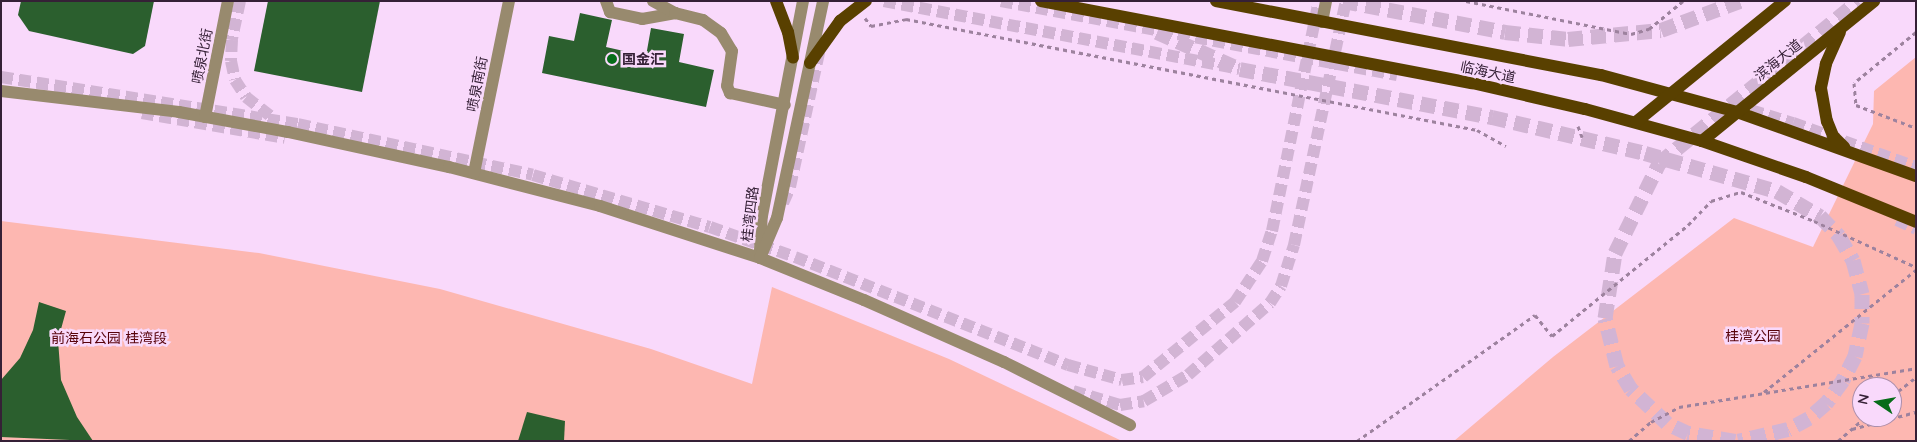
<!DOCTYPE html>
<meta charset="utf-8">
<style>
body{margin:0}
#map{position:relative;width:1917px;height:442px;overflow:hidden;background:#f9d9fb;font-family:Quicksand,"Noto Sans SC",sans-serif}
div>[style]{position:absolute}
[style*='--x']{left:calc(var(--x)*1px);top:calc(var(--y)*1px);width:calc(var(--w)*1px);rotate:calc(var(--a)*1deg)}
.green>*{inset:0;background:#fdb7b1}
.building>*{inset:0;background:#2b5f2e}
.major-tunnel>*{height:12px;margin-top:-6px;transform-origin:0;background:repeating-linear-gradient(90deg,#d2b4d4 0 12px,transparent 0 18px)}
.highway-tunnel>*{height:15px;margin-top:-7.5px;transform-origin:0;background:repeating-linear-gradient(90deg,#d2b4d4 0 15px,transparent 0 23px)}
.path>*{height:3px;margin-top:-1.5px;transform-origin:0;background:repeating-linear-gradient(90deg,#9d829e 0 4px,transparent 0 8px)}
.minor>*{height:12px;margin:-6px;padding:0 6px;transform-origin:6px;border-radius:6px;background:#988a6e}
.major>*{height:12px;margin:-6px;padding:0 6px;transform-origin:6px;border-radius:6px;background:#594000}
.dots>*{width:14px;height:14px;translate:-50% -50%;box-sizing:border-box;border:2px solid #f9d9fb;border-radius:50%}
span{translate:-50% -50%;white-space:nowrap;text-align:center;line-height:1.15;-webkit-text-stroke:5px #f9d9fb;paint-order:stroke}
.street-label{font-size:14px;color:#352036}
.poi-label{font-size:14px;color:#352036;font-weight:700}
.left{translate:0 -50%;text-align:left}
.park-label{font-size:14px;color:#57020a}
.frame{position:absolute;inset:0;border:2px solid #352036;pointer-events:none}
.north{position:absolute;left:1852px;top:377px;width:50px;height:50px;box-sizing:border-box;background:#f9d9fb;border:1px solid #ab8fac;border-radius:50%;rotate:282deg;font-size:14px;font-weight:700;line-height:20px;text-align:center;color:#352036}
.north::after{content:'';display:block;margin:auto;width:18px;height:22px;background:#066c19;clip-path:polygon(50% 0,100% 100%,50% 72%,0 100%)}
</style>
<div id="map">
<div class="green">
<div style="clip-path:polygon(evenodd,1916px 57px,1916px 441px,1454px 441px,1553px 357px,1734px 218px,1813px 247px,1873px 124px,1874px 91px,1916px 57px,1862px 387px,1892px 387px,1892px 417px,1862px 417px,1862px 387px)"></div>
<div style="clip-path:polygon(1px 221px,259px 253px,440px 289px,651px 349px,752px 384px,772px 287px,949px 359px,1122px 441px,1px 441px)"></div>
</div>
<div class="building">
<div style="clip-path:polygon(21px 1px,154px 1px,145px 46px,133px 54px,29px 31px,18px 15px)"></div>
<div style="clip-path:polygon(268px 1px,380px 1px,362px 92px,254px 71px)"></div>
<div style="clip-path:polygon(580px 13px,612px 20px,606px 47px,646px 56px,651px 28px,684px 34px,679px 62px,714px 70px,706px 107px,542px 73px,549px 36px,574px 41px)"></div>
<div style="clip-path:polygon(39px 302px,66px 311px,58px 340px,61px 380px,77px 417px,93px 441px,1px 437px,1px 380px,20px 358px,33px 330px)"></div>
<div style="clip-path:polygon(527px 412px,565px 421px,564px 441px,518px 441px)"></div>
</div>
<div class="major-tunnel">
<div style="--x:240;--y:1;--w:40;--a:102"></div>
<div style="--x:232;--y:40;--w:21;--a:93"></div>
<div style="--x:231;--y:61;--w:19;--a:78"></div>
<div style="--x:235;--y:80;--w:20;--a:57"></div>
<div style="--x:246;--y:97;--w:33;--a:38"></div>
<div style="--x:884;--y:1;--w:362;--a:10.8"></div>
<div style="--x:1001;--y:1;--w:403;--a:10.6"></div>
<div style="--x:1;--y:77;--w:301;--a:9"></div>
<div style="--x:298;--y:124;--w:240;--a:12.2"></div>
<div style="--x:533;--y:175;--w:184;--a:16.4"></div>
<div style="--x:710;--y:227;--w:90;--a:19.4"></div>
<div style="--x:795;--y:257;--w:294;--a:21.6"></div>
<div style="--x:1068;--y:365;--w:56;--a:15.5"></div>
<div style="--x:1122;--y:380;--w:21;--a:-8"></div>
<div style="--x:1143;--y:377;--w:119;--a:-39.2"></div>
<div style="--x:1235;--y:302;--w:49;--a:-56.6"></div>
<div style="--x:1262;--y:261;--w:32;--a:-72"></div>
<div style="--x:1272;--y:231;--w:235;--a:-78.5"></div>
<div style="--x:1734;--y:105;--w:62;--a:17"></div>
<div style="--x:1793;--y:123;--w:131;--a:19.7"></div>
<div style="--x:142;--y:113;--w:145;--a:9.9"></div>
<div style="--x:783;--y:203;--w:17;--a:-66"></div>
<div style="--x:790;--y:187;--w:142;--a:-77.8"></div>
<div style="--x:1897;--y:220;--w:21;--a:25"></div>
<div style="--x:1073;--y:391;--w:49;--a:16.6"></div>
<div style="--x:1120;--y:405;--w:24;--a:-9"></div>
<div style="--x:1144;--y:401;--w:51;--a:-30.6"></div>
<div style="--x:1188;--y:375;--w:109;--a:-41.3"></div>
<div style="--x:1270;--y:303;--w:20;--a:-57"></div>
<div style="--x:1281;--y:286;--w:43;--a:-72.4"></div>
<div style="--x:1294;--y:245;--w:249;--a:-78"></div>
</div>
<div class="highway-tunnel">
<div style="--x:1343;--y:1;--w:165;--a:10.8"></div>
<div style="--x:1505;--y:32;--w:63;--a:6.3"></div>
<div style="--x:1568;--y:39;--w:93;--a:-5.5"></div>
<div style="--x:1661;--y:30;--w:84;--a:-20.2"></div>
<div style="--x:1157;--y:32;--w:91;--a:24"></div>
<div style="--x:1240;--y:69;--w:257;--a:10.8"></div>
<div style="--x:1492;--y:117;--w:157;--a:13.2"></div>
<div style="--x:1645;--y:153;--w:137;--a:16.1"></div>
<div style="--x:1777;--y:191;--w:50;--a:30.2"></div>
<div style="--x:1820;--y:216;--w:28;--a:46"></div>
<div style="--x:1839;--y:236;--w:28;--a:60"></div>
<div style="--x:1853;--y:260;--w:35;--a:75"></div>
<div style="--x:1862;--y:294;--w:29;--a:90"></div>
<div style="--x:1862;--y:323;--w:34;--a:102"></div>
<div style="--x:1855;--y:356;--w:27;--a:117"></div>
<div style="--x:1843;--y:380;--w:29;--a:126"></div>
<div style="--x:1826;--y:403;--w:23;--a:139"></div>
<div style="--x:1809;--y:418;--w:24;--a:152"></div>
<div style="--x:1788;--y:429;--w:51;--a:166.5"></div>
<div style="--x:1735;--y:441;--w:48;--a:-170.3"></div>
<div style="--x:1688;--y:433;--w:23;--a:-155"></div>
<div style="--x:1667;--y:423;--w:50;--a:-136.6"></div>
<div style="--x:1631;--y:389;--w:27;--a:-121"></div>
<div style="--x:1617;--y:366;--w:49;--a:-104"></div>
<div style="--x:1605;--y:318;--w:66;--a:-81.3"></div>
<div style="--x:1615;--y:253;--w:100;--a:-63.9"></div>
<div style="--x:1659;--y:163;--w:257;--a:-39.1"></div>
</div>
<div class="path">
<div style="--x:1466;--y:1;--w:168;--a:11.3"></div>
<div style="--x:1631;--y:34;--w:19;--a:-16"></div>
<div style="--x:1649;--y:29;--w:44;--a:-39.5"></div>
<div style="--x:865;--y:18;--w:10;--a:53"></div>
<div style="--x:871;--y:26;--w:36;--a:-11"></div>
<div style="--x:906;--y:19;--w:582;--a:11"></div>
<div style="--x:1477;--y:130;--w:33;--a:29"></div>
<div style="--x:1916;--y:32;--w:80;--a:140.6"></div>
<div style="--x:1854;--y:83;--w:22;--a:85"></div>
<div style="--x:1856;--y:105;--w:64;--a:21"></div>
<div style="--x:1578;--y:126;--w:12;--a:70"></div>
<div style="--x:1764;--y:392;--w:195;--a:-38.8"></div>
<div style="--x:1892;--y:396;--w:31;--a:-38"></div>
<div style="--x:1852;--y:429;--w:66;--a:-14.9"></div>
<div style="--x:1357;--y:441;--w:218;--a:-35.3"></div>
<div style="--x:1535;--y:315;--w:27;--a:51"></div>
<div style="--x:1552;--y:336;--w:176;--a:-39.2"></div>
<div style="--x:1688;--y:225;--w:33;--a:-46"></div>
<div style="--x:1711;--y:201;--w:31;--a:-17"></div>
<div style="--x:1741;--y:192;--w:79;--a:21.7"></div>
<div style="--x:1814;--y:221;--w:112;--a:24.3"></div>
<div style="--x:1629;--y:441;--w:29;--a:-41"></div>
<div style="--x:1651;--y:422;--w:32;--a:-28"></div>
<div style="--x:1679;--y:407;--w:240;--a:-9.3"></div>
<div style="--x:1838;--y:441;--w:37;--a:-41"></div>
</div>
<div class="minor">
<div style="--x:606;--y:1;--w:12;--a:70"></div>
<div style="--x:610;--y:12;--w:33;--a:12"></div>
<div style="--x:642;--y:19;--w:34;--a:-10"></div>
<div style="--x:653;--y:1;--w:25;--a:29"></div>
<div style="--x:675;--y:13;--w:29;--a:14"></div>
<div style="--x:703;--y:20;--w:22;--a:36"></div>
<div style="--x:721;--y:33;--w:21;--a:59"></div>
<div style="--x:732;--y:51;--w:35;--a:98"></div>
<div style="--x:727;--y:86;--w:8;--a:67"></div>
<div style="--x:730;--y:93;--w:56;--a:12.3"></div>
<div style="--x:1322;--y:22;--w:21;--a:-79"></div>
<div style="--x:1;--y:91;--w:179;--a:6.7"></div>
<div style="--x:179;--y:112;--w:111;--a:10.4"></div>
<div style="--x:288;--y:132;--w:165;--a:12.3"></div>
<div style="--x:449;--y:167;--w:156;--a:14.5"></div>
<div style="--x:600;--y:206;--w:168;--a:18"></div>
<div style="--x:760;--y:258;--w:112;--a:22"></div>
<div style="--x:864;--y:300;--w:153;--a:23.9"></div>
<div style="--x:1004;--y:362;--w:141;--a:26.6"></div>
<div style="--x:205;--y:117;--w:118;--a:-78.8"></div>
<div style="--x:474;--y:173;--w:176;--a:-78.5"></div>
<div style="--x:760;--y:250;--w:34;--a:-87"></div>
<div style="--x:762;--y:216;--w:219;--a:-79.2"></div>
<div style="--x:760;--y:258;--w:43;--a:-67"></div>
<div style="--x:777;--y:218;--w:222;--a:-78"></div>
</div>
<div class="major">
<div style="--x:776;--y:1;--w:33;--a:69"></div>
<div style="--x:788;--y:32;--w:26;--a:79"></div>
<div style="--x:1041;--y:1;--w:439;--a:10.8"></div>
<div style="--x:1472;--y:83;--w:116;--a:13"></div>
<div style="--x:1585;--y:109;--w:121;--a:15.3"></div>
<div style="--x:1702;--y:141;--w:110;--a:19.1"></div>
<div style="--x:1806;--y:177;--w:119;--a:22.2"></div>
<div style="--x:1216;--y:1;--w:392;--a:10.9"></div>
<div style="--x:1601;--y:75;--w:141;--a:15.2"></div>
<div style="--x:1737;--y:112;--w:190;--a:19.7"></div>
<div style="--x:1840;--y:32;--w:35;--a:114"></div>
<div style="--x:1826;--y:64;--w:25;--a:102"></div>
<div style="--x:1821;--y:88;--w:34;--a:80"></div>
<div style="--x:1827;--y:121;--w:16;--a:68"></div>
<div style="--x:1833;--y:136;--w:16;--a:45"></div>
<div style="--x:810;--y:63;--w:52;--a:-54.5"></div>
<div style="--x:840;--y:21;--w:33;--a:-38"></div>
<div style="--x:1636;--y:122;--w:192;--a:-39.1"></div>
<div style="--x:1702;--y:141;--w:222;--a:-39.1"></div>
</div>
<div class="dots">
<div style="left:612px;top:59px;background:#066c19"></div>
</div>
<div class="street-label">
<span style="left:202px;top:56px;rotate:-79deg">喷泉北街</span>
<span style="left:1778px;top:60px;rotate:-39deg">滨海大道</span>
<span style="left:1488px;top:72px;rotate:12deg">临海大道</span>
<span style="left:477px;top:84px;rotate:-79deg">喷泉南街</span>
<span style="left:750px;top:214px;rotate:-83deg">桂湾四路</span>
</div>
<div class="poi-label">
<span class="left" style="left:622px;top:59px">国金汇</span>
</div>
<div class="park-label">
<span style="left:1753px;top:336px">桂湾公园</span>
<span style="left:109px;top:338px">前海石公园 桂湾段</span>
</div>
<div class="frame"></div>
<div class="north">N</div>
</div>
